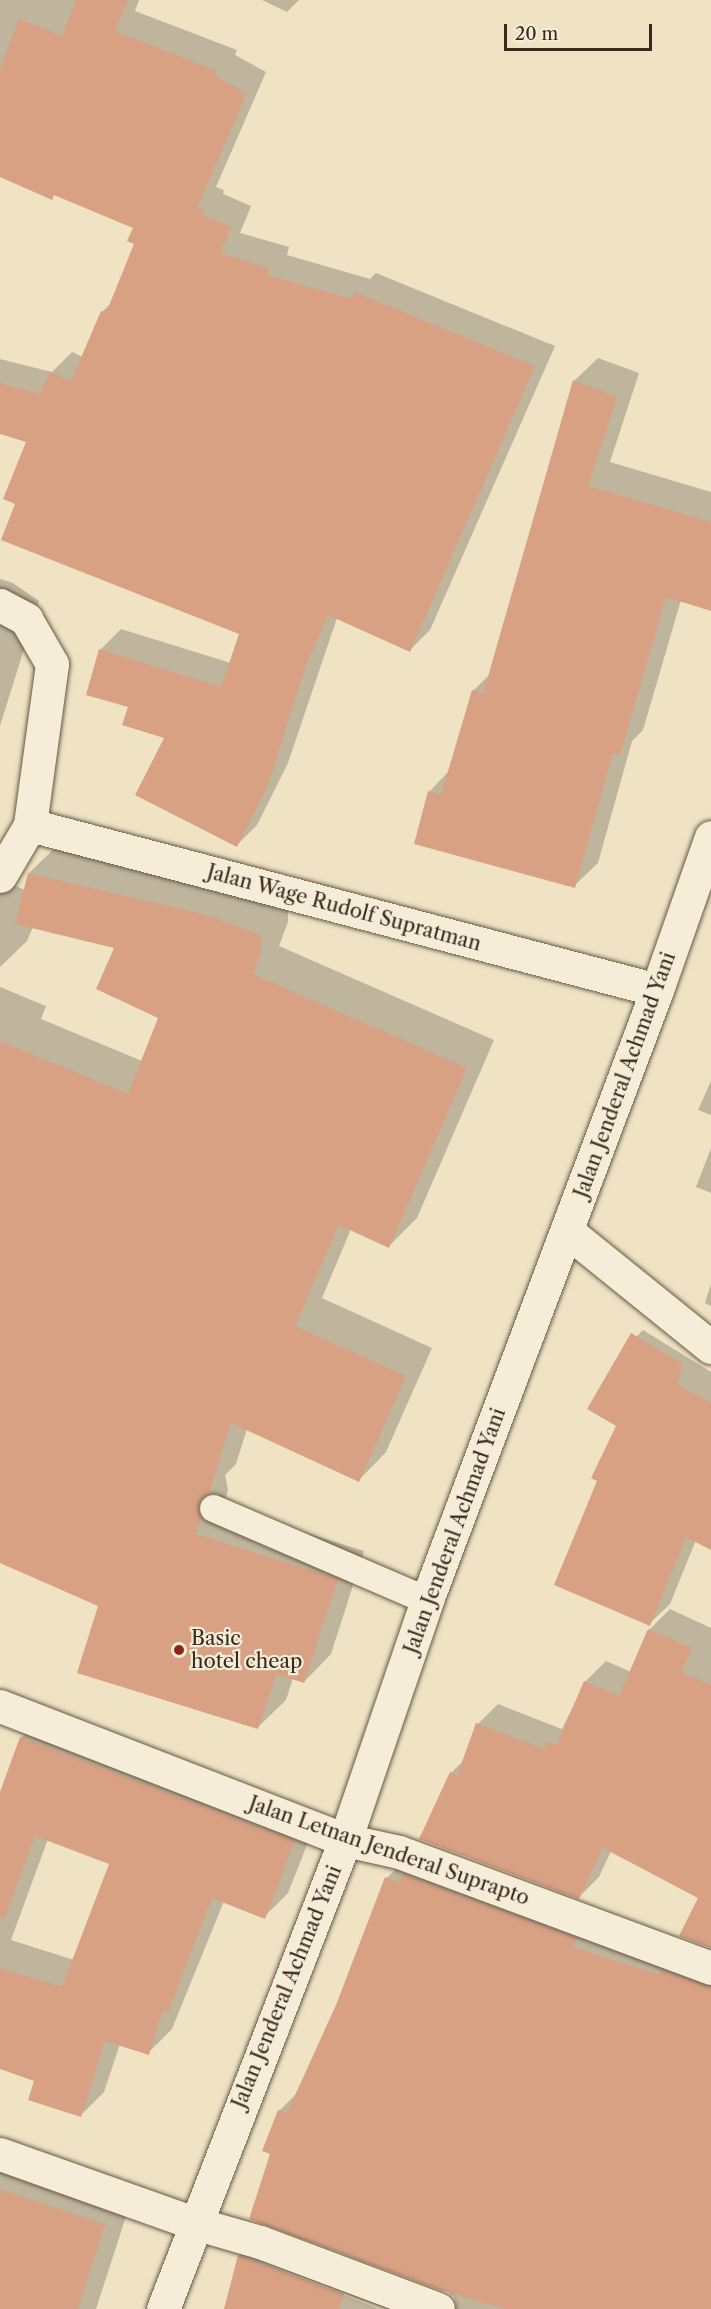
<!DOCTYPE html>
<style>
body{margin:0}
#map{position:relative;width:711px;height:2309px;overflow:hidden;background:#efe3c3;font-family:"Libre Caslon Text",serif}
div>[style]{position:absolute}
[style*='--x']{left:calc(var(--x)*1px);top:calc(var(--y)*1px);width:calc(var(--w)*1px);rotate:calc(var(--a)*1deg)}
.shadow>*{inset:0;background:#0003}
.building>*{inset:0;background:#d8a183}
.roads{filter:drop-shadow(0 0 2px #685846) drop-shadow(0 0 2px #685846)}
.service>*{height:27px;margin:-13.5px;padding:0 13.5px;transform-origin:13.5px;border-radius:13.5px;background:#f5edd8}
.minor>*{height:33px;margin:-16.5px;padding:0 16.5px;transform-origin:16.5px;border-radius:16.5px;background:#f5edd8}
.tertiary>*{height:33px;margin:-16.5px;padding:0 16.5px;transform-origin:16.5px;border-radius:16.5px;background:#f5edd8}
.secondary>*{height:33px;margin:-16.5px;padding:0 16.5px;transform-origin:16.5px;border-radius:16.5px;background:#f5edd8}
.dots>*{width:16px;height:16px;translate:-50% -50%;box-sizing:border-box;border:3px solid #f5edd8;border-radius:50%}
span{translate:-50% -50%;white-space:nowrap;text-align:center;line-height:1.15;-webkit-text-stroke:4.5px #f5edd8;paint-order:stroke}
.street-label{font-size:20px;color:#3b2a1c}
.poi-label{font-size:20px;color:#3b2a1c}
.left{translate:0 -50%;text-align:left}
.scale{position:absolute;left:504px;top:24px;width:148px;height:27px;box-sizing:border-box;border:3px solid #3b2a1c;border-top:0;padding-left:8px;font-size:18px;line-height:21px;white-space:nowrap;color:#3b2a1c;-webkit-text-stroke:4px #f5edd8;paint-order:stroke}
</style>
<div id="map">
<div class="shadow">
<div style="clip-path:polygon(0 0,139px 0,135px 11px,237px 50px,235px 55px,266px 72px,216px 187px,224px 190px,223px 194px,251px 206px,240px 233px,289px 247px,287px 255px,370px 279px,376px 273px,555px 346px,430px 630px,410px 650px,337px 618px,288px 763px,257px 825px,237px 845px,166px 737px,130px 706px,88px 694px,101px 649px,121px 629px,231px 663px,241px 633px,17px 503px,28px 441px,0 433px,0 359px,52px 372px,72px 352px,83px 357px,102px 312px,112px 302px,136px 243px,135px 228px,56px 194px,51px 198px,0 127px)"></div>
<div style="clip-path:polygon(262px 0,299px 0,287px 12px)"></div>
<div style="clip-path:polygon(598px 358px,639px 373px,610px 462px,711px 492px,711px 602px,681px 600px,643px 730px,632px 741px,598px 863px,574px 886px,429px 792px,449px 771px,473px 691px,490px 674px,574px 381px)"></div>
<div style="clip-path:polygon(0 579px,13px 583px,39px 601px,0 726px)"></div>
<div style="clip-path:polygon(57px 846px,288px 907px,288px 922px,279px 946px,494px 1040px,417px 1218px,389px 1246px,351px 1229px,322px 1298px,432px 1348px,386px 1452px,359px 1480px,247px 1429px,236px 1464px,225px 1475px,228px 1490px,223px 1507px,364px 1551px,331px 1654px,304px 1682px,293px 1678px,286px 1700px,258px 1727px,100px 1605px,0 1561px,0 987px,46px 1006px,41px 1019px,142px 1061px,160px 1017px,116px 947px,33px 927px,27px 941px,0 967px,0 879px,25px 890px,29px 873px)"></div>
<div style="clip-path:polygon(711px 1081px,711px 1115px,698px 1110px)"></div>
<div style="clip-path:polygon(711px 1148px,711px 1193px,696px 1187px)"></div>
<div style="clip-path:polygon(711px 1284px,711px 1306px,705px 1303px)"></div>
<div style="clip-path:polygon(643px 1330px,711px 1372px,711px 1548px,696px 1540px,670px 1604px,649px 1624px,599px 1481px,618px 1426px,622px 1351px)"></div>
<div style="clip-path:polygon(670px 1609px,711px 1628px,711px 1946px,700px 1898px,611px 1851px,599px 1877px,579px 1897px,451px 1773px,464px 1760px,478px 1724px,498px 1704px,562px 1729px,585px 1682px,606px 1661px,631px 1672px,649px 1630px)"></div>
<div style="clip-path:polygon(evenodd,45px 1714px,318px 1817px,288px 1893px,264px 1917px,224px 1901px,172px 2029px,148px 2053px,120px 2044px,104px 2092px,80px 2116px,36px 2080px,0 2067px,0 1796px,21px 1738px,45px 1714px,48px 1839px,111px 1863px,74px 1960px,11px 1940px,48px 1839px)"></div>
<div style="clip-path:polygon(407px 1858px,711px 1960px,711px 2309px,388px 2309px,251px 2258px,379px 2309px,225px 2309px,239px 2256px,259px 2236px,456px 2306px,454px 2297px,272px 2153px,279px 2111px,299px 2091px,337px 2006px,387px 1878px)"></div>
<div style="clip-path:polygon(0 2151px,133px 2195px,96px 2309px,0 2309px)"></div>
</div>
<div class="building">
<div style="clip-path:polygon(76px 0,128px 0,115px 31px,217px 71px,215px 76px,247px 93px,197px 208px,205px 211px,203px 215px,232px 227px,220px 253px,269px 268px,267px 275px,352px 299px,354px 292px,535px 366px,410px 652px,328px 615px,306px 665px,268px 785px,237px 847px,135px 795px,164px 738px,122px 725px,128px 707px,86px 695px,99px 649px,221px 687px,239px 634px,1px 540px,15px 504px,3px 499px,26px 442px,0 434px,0 383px,40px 394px,50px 372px,71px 381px,101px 311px,106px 313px,134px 244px,127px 241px,133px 228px,54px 195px,52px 200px,0 177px,0 69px,19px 19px,62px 36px)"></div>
<div style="clip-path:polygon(573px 380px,617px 397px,588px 486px,711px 522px,711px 611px,666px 597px,620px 755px,613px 753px,575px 888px,414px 844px,428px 791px,441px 795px,472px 690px,483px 694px)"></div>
<div style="clip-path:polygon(28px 873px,206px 915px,261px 935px,261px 951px,253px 974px,467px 1068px,389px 1248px,339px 1225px,295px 1326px,406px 1376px,359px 1482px,231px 1423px,209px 1493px,198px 1502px,201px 1518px,196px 1534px,338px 1579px,304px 1683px,276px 1674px,258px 1729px,77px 1673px,98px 1606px,0 1563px,0 1041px,128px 1094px,158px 1018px,96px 989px,114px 948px,15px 924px)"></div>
<div style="clip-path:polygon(631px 1333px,682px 1363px,678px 1385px,711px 1403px,711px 1550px,686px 1537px,650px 1626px,554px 1585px,597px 1481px,591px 1478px,616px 1426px,587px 1409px)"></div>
<div style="clip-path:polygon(648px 1629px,692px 1648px,681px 1672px,711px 1685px,711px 1948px,679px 1936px,698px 1898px,603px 1848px,579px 1899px,419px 1839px,450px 1772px,457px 1776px,476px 1723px,544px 1749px,547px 1742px,557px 1745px,584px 1681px,619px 1696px)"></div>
<div style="clip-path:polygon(20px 1737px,295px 1841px,265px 1919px,212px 1898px,168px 2012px,163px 2010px,149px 2055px,105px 2041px,81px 2117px,28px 2100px,34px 2081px,0 2069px,0 1968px,62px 1987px,109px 1864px,35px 1836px,5px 1918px,0 1917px,0 1792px)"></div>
<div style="clip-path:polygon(403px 1874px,577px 1938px,573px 1947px,659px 1975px,661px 1970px,711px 1986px,711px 2309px,505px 2309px,437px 2289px,249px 2219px,270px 2154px,262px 2151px,278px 2110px,287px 2113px,336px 2005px,385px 1877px,399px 1882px)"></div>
<div style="clip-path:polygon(0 2189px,105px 2224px,78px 2309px,0 2309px)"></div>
<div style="clip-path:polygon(238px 2255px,344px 2294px,339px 2309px,224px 2309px)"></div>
</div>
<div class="roads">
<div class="service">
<div style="--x:213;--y:1508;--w:233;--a:23.3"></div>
</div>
<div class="minor">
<div style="--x:345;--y:1840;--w:55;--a:12.5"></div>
<div style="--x:399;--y:1852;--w:333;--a:20.4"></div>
<div style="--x:194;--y:2223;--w:69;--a:16.1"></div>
<div style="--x:260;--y:2242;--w:190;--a:20.6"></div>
</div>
<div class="tertiary">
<div style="--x:0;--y:605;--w:30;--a:28"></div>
<div style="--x:26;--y:619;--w:52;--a:60"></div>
<div style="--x:52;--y:664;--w:162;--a:97.8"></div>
<div style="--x:30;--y:825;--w:59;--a:120.5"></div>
<div style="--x:30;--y:825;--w:648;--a:14.74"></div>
<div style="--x:567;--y:1231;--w:185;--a:38.9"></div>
<div style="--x:0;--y:1706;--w:370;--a:21.2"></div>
</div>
<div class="secondary">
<div style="--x:0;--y:2154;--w:206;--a:19.6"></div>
<div style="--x:163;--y:2309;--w:503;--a:-68.79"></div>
<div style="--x:345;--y:1840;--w:254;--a:-71.1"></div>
<div style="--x:427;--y:1600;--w:652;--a:-69.34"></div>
<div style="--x:657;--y:990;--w:162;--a:-70.6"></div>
</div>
</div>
<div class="dots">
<div style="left:179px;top:1650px;background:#8f2418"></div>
</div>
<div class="street-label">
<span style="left:344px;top:908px;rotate:15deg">Jalan Wage Rudolf Supratman</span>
<span style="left:625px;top:1075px;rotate:-70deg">Jalan Jenderal Achmad Yani</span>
<span style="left:455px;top:1531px;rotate:-70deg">Jalan Jenderal Achmad Yani</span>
<span style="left:389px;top:1851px;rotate:19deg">Jalan Letnan Jenderal Suprapto</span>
<span style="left:287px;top:1987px;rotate:-68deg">Jalan Jenderal Achmad Yani</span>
</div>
<div class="poi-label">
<span class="left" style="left:191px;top:1650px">Basic<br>hotel cheap</span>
</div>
<div class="scale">20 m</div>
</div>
